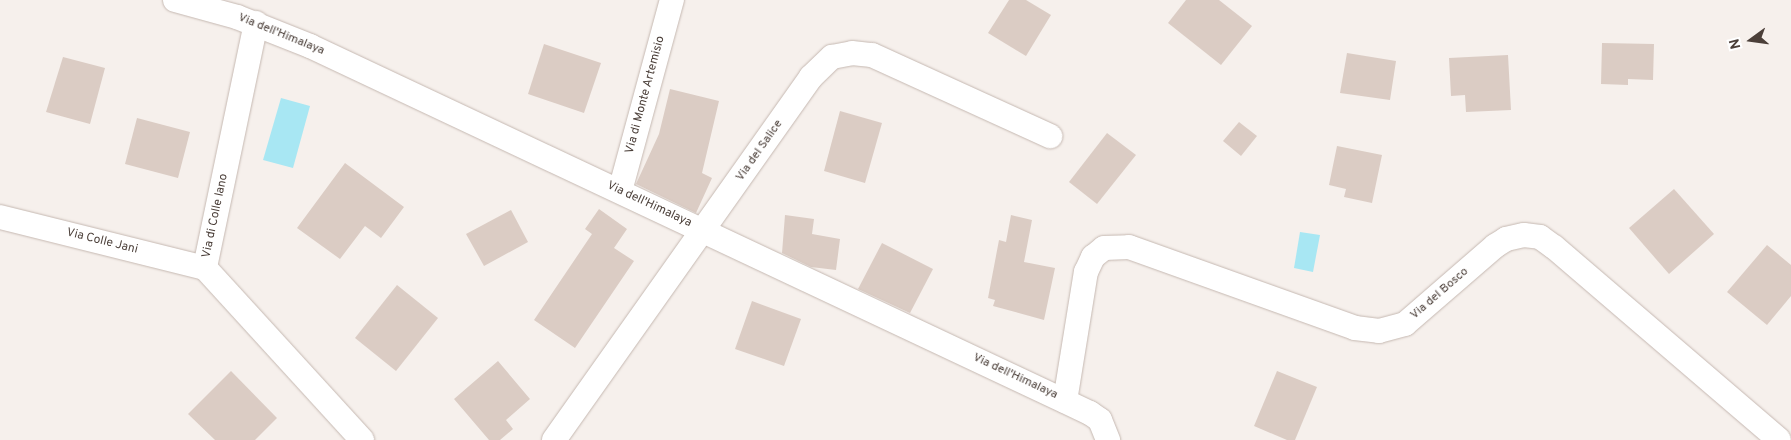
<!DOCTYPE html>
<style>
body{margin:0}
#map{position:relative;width:1791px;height:440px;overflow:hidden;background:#f6f0ec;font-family:Overpass,sans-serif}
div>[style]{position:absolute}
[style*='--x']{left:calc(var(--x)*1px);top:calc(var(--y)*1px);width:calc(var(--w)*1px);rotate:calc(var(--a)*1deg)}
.water>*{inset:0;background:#a8e7f3}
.building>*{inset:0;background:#dbccc4}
.roads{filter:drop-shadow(0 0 1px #c5b8b1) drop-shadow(0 0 1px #c5b8b1)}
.street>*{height:24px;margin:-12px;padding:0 12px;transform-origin:12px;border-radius:12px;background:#fff}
span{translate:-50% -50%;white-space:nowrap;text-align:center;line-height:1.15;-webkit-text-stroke:4px #fff;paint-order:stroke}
.street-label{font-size:12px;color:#4b3f39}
.north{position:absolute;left:1726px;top:15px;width:50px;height:50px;-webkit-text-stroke:4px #fff;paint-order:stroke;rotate:256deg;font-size:14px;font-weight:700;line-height:20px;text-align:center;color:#4b3f39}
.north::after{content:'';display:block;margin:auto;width:18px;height:22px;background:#4b3f39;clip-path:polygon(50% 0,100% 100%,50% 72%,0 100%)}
</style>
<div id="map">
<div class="water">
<div style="clip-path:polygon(281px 98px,310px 106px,293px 168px,263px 160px)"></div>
<div style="clip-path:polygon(1300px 232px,1320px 235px,1313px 272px,1294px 268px)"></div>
</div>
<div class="building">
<div style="clip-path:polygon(1009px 0,1026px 0,1051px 15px,1026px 56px,988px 33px)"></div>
<div style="clip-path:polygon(1186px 0,1219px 0,1252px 26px,1221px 65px,1168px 23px)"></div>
<div style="clip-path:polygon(1602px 43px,1654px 44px,1653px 80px,1628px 79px,1628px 85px,1601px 84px)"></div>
<div style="clip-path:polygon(544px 44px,601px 63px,584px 113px,528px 94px)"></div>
<div style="clip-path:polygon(1347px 53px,1396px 61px,1390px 100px,1340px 93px)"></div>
<div style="clip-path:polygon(1508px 55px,1511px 110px,1466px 112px,1465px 95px,1451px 96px,1449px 58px)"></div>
<div style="clip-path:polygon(63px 57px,105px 68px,90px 124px,46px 112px)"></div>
<div style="clip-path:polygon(670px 89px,719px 101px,702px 173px,712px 178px,696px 213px,636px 184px,659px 134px)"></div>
<div style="clip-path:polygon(840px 111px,882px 123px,865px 183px,824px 171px)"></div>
<div style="clip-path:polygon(137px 118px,190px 132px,178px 178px,125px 164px)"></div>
<div style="clip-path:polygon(1239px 122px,1257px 136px,1241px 156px,1223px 141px)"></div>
<div style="clip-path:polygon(1107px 133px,1136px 155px,1097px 204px,1069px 182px)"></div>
<div style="clip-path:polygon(1337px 146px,1382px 155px,1372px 203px,1344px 197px,1346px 189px,1329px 185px)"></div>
<div style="clip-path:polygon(345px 163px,404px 207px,381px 238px,365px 226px,340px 259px,297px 228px)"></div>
<div style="clip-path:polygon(1674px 189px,1714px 234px,1669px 274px,1629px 228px)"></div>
<div style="clip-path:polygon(599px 209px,627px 229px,614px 248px,634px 261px,575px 348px,534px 320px,592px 234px,585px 229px)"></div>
<div style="clip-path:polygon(511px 210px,528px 242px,484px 266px,466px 234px)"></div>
<div style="clip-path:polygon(785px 215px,814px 219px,812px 234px,840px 239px,836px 270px,811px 267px,782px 253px)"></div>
<div style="clip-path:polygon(1011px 215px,1032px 220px,1024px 262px,1055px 268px,1044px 320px,993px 306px,995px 300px,988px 298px,999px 240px,1006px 242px)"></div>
<div style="clip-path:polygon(882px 243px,933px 269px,910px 313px,858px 289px)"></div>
<div style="clip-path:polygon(1767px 245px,1791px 265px,1791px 296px,1767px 325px,1727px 292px)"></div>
<div style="clip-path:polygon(397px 285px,438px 318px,396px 371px,355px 338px)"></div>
<div style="clip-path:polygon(752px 301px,801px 319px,784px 366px,735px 349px)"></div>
<div style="clip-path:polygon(498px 361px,530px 399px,506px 420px,513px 429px,500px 440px,489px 440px,454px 399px)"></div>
<div style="clip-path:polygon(231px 371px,277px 418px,255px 440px,215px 440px,188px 414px)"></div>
<div style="clip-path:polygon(1277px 371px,1317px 387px,1295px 440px,1287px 440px,1254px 426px)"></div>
</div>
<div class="roads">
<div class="street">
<div style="--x:175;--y:0;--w:64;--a:15.3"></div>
<div style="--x:237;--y:17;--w:79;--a:21.7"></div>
<div style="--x:310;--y:46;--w:862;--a:25.2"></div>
<div style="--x:1090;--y:413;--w:12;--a:35"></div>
<div style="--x:1100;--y:420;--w:22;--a:68"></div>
<div style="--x:256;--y:23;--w:250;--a:101.8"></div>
<div style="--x:205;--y:268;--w:233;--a:47.6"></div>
<div style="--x:620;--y:191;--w:198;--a:-74.8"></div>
<div style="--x:0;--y:217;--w:211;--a:14"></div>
<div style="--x:1065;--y:401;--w:131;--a:-80.8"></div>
<div style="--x:1086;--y:272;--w:17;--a:-65"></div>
<div style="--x:1093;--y:257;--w:14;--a:-39"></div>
<div style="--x:1104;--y:248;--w:25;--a:-2"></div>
<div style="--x:1129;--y:247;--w:240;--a:19.7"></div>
<div style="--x:1355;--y:328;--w:24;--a:7"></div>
<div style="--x:1379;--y:331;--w:27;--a:-15"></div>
<div style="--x:1405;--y:324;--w:119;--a:-40.9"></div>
<div style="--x:1495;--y:246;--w:13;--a:-32"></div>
<div style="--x:1506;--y:239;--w:18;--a:-13"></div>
<div style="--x:1524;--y:235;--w:16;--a:7"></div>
<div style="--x:1540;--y:237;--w:17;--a:36"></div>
<div style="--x:1554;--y:247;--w:296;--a:40.6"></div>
<div style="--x:554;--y:440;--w:445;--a:-54.7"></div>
<div style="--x:811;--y:77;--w:29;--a:-44"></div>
<div style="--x:832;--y:57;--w:20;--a:-11"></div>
<div style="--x:852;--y:53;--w:20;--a:6"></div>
<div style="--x:872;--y:55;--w:196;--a:24.5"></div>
</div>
</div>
<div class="street-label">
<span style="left:281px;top:35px;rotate:22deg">Via dell'Himalaya</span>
<span style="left:646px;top:95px;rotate:-75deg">Via di Monte Artemisio</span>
<span style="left:760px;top:151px;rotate:-55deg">Via del Salice</span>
<span style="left:649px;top:205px;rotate:25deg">Via dell'Himalaya</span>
<span style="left:216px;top:216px;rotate:-78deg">Via di Colle Iano</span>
<span style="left:102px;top:242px;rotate:14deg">Via Colle Jani</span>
<span style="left:1440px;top:294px;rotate:-41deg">Via del Bosco</span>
<span style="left:1015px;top:377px;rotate:25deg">Via dell'Himalaya</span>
</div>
<div class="north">N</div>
</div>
